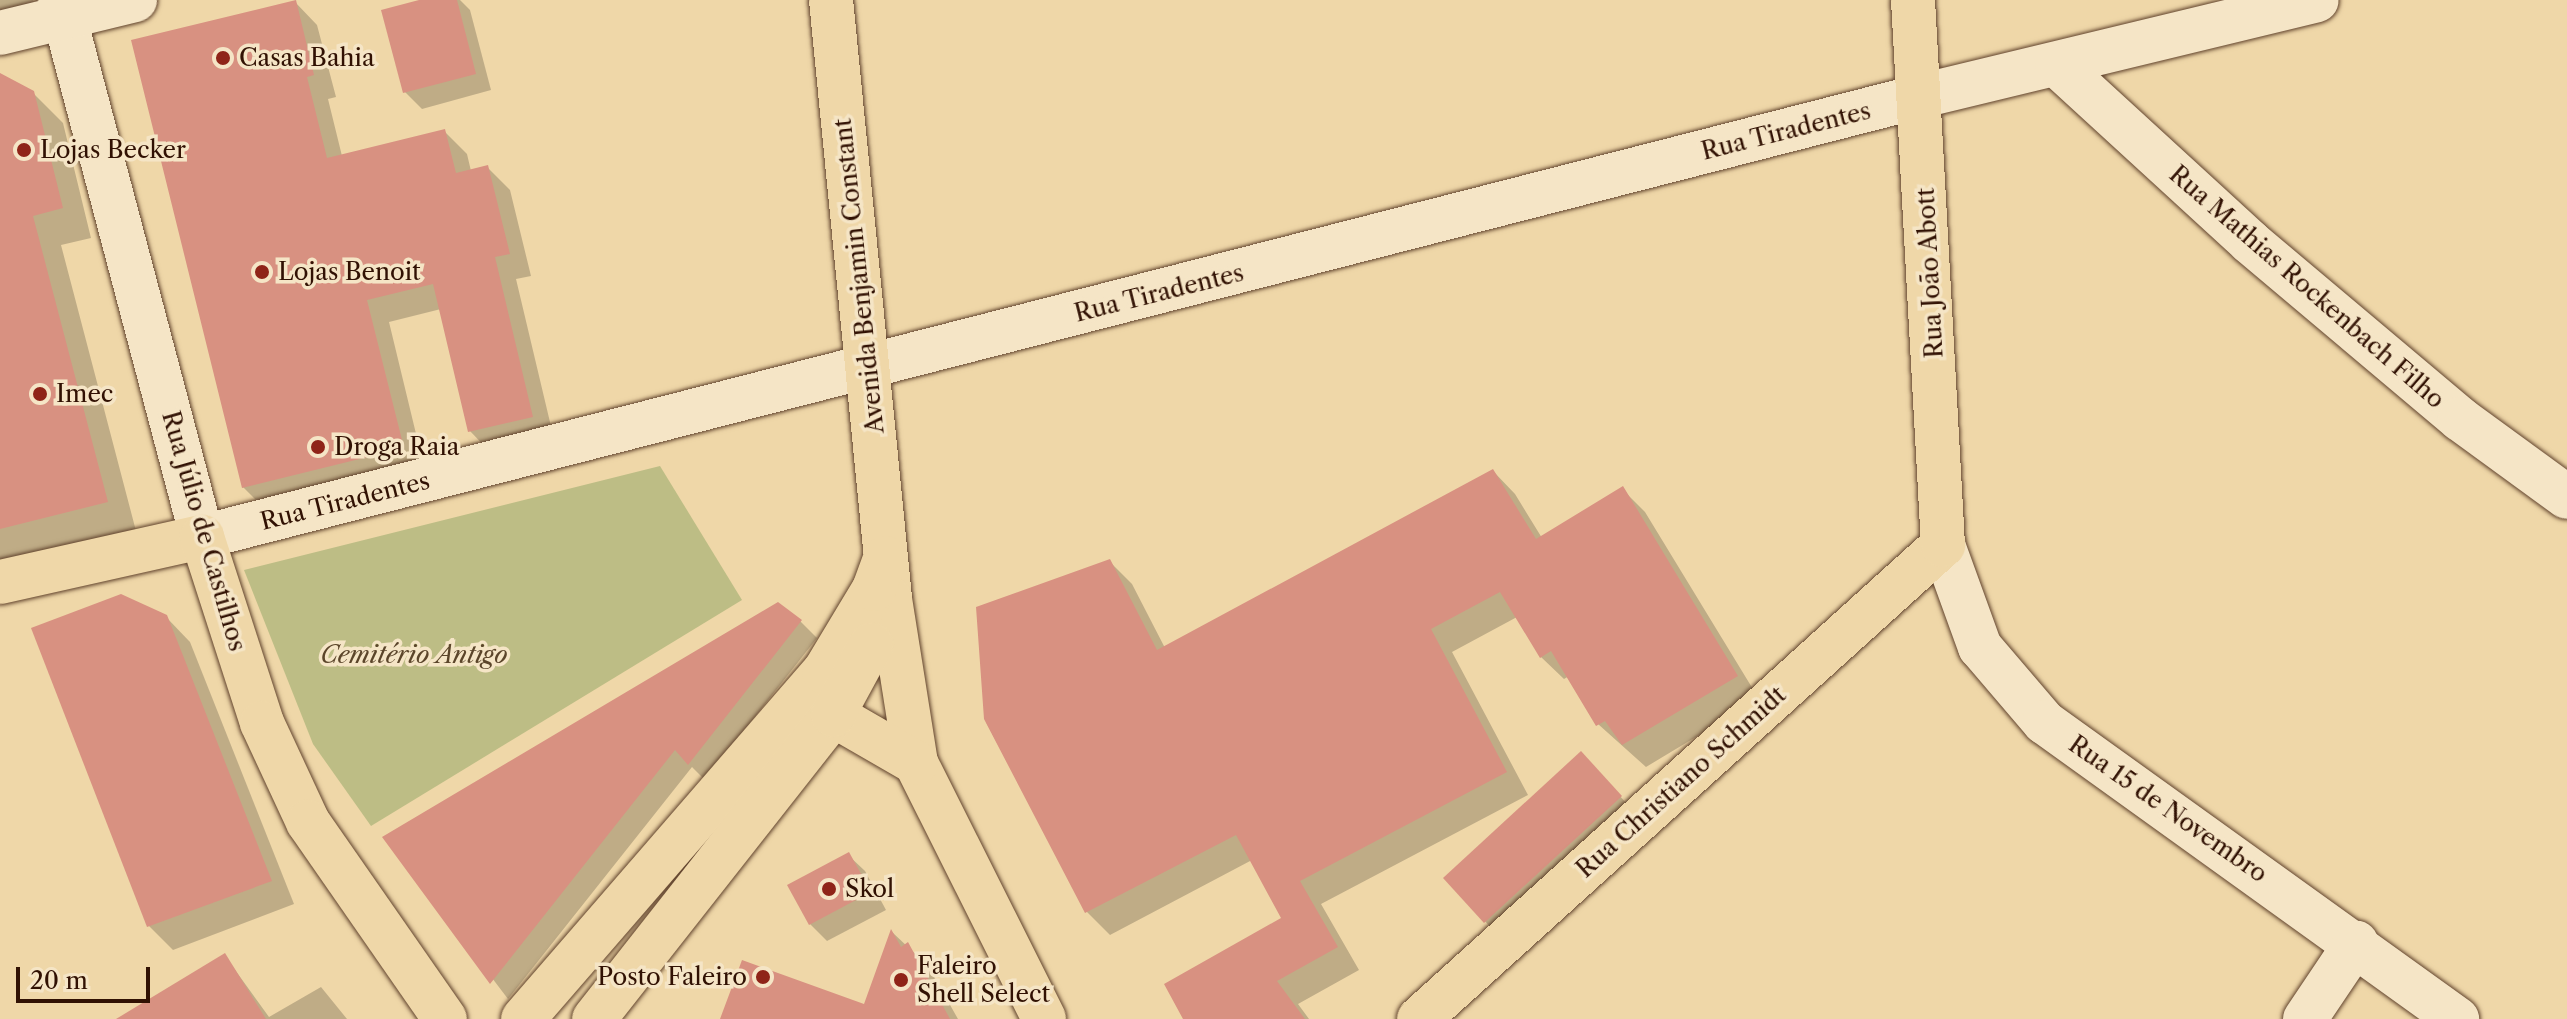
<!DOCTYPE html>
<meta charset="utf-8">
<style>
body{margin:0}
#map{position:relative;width:2567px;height:1019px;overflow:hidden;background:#efd7a8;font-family:"Libre Caslon Text",serif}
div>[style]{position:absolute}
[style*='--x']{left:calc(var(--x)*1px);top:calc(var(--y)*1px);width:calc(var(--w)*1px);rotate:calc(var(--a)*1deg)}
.green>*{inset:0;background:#bdbd85}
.shadow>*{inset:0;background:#0003}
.building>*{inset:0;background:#d89181}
.roads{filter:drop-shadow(0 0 2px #60422c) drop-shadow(0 0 2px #60422c)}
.minor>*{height:44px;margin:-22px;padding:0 22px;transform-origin:22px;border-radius:22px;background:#f5e5c6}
.major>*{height:44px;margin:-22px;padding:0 22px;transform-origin:22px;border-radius:22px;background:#efd7a8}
.dots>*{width:22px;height:22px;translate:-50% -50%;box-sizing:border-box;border:4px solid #f5e5c6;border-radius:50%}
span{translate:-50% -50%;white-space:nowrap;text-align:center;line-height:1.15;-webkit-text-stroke:7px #f5e5c6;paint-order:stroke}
.poi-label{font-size:24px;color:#311103}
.left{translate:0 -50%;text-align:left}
.right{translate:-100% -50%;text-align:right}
.street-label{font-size:24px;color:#311103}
.park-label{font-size:24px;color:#5b452a;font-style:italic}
.scale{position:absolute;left:16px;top:967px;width:134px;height:36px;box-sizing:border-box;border:4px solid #311103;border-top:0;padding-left:10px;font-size:24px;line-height:28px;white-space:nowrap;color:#311103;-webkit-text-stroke:6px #f5e5c6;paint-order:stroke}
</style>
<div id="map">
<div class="green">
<div style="clip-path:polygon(660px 466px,742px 600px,371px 826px,313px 744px,244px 570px)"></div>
</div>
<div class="shadow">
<div style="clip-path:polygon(0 0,33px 0,35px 4px,0 14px)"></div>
<div style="clip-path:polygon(427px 0,460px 0,470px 10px,491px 90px,422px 109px,405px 92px)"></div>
<div style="clip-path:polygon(295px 2px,317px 25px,336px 97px,328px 99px,342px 156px,444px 131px,467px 154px,471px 171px,487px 167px,510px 190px,531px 276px,516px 279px,554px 439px,492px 454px,470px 431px,441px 309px,389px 322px,425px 471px,266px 510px,243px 487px)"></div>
<div style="clip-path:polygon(0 75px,32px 92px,63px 123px,91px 238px,61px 245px,136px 531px,0 566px)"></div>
<div style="clip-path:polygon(1493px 471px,1515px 494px,1542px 538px,1622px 489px,1645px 512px,1759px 699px,1646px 767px,1598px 724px,1569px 676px,1564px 679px,1541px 657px,1517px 617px,1452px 652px,1528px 795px,1321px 904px,1359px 970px,1298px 1004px,1309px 1019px,1186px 1019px,1284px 919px,1252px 860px,1110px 935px,1087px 912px,986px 722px,1109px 561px,1132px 584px,1165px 648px)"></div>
<div style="clip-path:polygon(166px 617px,190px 642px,294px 904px,173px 950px,149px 926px)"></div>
<div style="clip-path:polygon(800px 621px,817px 638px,705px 780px,692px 767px,508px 999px,385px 837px)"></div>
<div style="clip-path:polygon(1589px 762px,1628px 805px,1493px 930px,1446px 878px)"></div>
<div style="clip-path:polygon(848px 855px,865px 871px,886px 910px,827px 941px,810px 924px,790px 886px)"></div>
<div style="clip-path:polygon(892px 932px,928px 966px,958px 1019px,722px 1019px,865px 1006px)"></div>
<div style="clip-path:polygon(225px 956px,269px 1017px,321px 987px,347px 1019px,153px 1019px)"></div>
</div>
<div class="building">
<div style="clip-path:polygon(296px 0,314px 75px,307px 77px,327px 158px,445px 129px,456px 173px,488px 165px,510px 254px,495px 257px,533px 417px,468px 432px,433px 284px,367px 300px,404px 448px,242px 488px,131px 40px)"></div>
<div style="clip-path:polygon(419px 0,457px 0,476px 74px,403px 93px,381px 10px)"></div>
<div style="clip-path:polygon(0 73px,34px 91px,63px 208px,33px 216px,108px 502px,0 529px)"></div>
<div style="clip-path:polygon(1493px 469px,1536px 539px,1623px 486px,1738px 676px,1622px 745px,1605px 721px,1596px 726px,1551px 651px,1540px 658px,1500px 592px,1431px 629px,1507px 772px,1300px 881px,1338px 947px,1277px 981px,1305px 1019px,1183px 1019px,1164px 984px,1281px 918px,1236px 835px,1085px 913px,984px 719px,976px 607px,1110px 559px,1157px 650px)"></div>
<div style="clip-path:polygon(121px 594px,167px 615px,272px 881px,147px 927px,31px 628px)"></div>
<div style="clip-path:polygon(778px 602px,802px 620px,688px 765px,675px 750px,490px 984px,382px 837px)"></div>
<div style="clip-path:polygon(1581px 751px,1622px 796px,1484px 923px,1443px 878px)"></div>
<div style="clip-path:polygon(849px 852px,871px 892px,809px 925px,787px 885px)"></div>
<div style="clip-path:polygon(891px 929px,901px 947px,908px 942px,950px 1019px,720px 1019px,742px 960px,864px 1004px)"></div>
<div style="clip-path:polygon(225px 953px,266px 1019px,116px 1019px)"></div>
</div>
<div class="roads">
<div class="minor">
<div style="--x:60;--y:0;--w:555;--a:75.19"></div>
<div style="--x:202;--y:537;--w:1775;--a:-14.39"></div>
<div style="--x:1921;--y:96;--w:407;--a:-13.6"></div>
<div style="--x:0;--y:33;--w:139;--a:-13.7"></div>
<div style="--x:2057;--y:65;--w:262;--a:42.5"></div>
<div style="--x:2250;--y:242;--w:275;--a:40.1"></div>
<div style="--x:2460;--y:419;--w:132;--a:36.1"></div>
<div style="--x:1943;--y:545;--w:109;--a:70.1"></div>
<div style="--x:1980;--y:647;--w:99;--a:49.5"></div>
<div style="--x:2044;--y:722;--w:509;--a:35.72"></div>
<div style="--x:2305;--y:1019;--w:92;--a:-56.1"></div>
</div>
<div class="major">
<div style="--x:831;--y:0;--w:602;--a:84.37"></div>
<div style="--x:890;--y:599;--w:166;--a:81"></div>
<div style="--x:916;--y:763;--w:286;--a:63.4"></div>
<div style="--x:0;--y:582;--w:207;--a:-12.6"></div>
<div style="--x:202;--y:537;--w:195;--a:72.1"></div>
<div style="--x:262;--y:723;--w:109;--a:65.1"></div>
<div style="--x:308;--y:822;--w:240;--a:55.2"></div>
<div style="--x:805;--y:708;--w:29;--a:14"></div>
<div style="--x:833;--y:715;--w:96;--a:30"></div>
<div style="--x:523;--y:1019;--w:459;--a:-49.1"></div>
<div style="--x:824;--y:672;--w:97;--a:-58.9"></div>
<div style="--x:874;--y:589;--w:33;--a:-70"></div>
<div style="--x:594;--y:1019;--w:387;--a:-51.8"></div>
<div style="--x:833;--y:715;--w:80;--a:-61.5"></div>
<div style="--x:1419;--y:1019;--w:707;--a:-42.13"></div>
<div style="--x:1943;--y:545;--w:546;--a:-93.15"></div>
</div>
</div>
<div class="dots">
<div style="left:223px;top:58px;background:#8f2418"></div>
<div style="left:24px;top:150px;background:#8f2418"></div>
<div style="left:262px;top:272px;background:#8f2418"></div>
<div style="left:40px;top:394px;background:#8f2418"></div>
<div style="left:318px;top:447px;background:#8f2418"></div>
<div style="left:829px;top:889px;background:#8f2418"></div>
<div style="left:763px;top:977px;background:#8f2418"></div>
<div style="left:901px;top:980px;background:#8f2418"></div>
</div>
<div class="poi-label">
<span class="left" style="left:239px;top:58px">Casas Bahia</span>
<span class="left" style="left:40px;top:150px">Lojas Becker</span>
<span class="left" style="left:278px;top:272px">Lojas Benoit</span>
<span class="left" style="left:56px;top:394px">Imec</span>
<span class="left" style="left:334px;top:447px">Droga Raia</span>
<span class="left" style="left:845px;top:889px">Skol</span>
<span class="left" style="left:917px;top:980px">Faleiro<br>Shell Select</span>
<span class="right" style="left:747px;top:977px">Posto Faleiro</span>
</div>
<div class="street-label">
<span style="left:1786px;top:131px;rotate:-14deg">Rua Tiradentes</span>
<span style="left:1930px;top:273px;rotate:-93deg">Rua João Abott</span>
<span style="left:859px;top:276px;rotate:-96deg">Avenida Benjamin Constant</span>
<span style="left:2307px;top:287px;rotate:41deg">Rua Mathias Rockenbach Filho</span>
<span style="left:1159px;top:293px;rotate:-14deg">Rua Tiradentes</span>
<span style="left:345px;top:501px;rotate:-14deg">Rua Tiradentes</span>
<span style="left:204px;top:531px;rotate:74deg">Rua Júlio de Castilhos</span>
<span style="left:1681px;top:782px;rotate:-42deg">Rua Christiano Schmidt</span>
<span style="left:2168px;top:809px;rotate:35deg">Rua 15 de Novembro</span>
</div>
<div class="park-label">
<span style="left:414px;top:655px">Cemitério Antigo</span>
</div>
<div class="scale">20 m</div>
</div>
